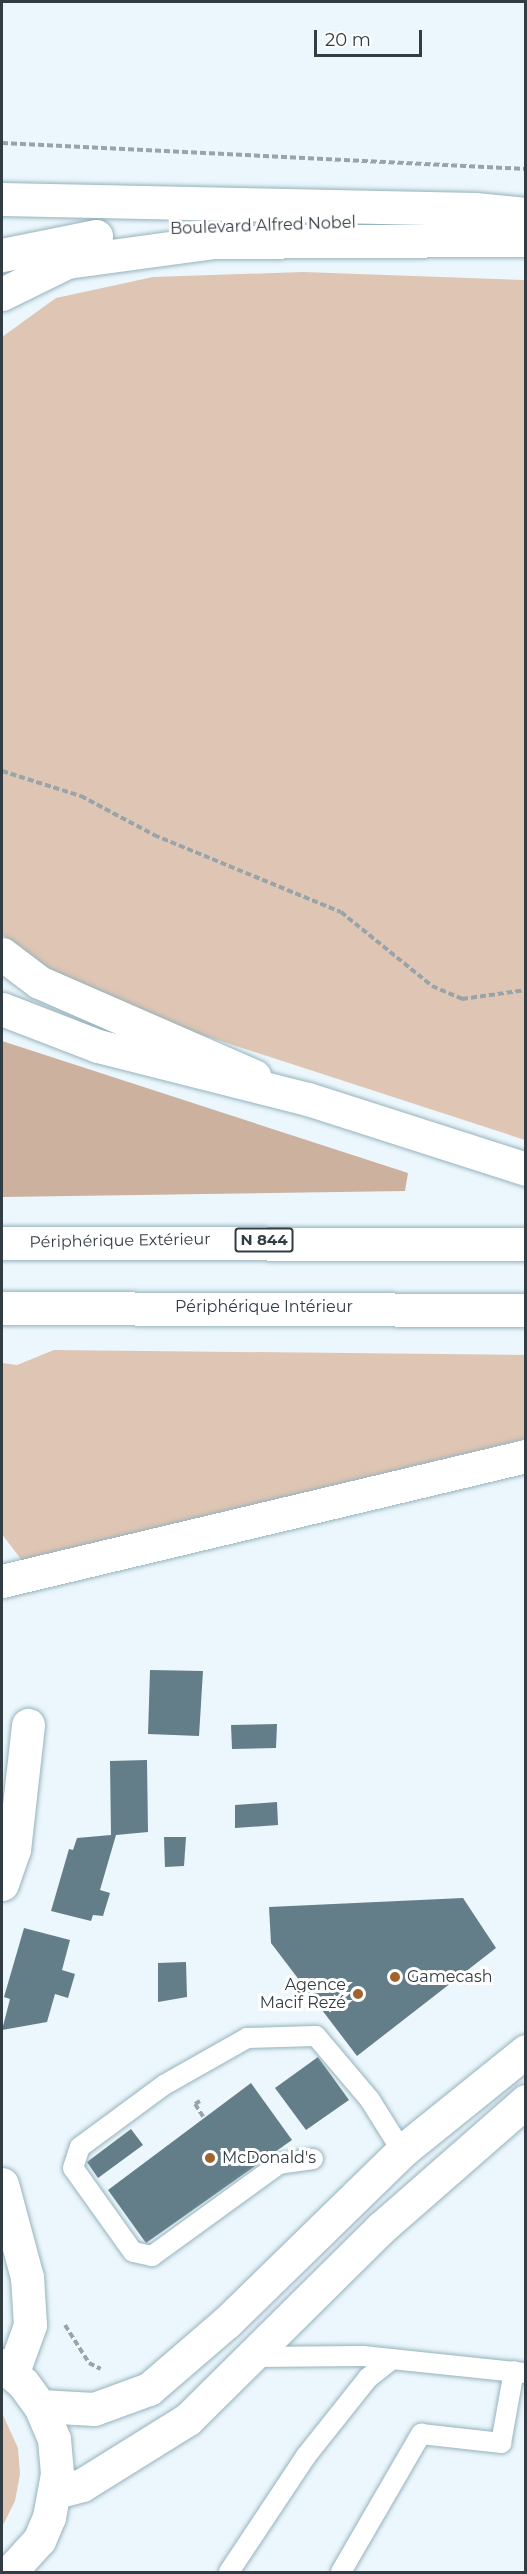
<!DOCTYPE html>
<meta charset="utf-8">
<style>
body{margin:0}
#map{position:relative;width:527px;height:2574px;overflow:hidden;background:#ebf7fc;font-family:Montserrat,sans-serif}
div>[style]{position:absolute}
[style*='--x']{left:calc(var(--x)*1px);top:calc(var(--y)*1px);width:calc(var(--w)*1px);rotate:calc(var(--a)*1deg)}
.green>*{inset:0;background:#dfc5b3}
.forest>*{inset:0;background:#cbb19e}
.building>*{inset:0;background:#637e88}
.path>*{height:4px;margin-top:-2px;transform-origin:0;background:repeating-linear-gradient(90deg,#98a4a9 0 6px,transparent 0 9px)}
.roads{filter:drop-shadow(0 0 2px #96b2bd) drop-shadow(0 0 2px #96b2bd)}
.service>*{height:20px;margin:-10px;padding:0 10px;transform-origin:10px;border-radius:10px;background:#fff}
.minor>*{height:33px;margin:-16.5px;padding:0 16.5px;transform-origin:16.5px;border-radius:16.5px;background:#fff}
.secondary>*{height:33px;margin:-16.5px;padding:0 16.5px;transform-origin:16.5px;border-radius:16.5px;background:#fff}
.trunk>*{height:33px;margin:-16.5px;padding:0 16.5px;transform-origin:16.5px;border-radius:16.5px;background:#fff}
.dots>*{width:16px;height:16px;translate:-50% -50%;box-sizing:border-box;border:3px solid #fff;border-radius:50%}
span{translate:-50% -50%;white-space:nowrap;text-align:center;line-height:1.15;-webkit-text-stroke:6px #fff;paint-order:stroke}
.shield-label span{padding:2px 4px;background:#fff;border:2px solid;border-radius:4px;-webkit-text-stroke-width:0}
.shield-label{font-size:15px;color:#313d42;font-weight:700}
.street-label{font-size:16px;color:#313d42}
.poi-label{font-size:16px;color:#313d42}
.left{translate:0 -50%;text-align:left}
.right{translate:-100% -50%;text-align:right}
.frame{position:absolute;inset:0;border:3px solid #313d42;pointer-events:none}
.scale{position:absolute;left:314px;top:30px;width:108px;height:27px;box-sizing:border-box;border:3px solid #313d42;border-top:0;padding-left:8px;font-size:18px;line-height:21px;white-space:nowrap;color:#313d42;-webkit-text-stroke:4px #fff;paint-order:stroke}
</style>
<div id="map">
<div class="green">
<div style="clip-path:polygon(303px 272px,525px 280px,525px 1140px,175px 1026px,30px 962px,2px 934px,2px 337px,56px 298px,153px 277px)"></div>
<div style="clip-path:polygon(54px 1350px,525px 1355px,525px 1439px,23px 1562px,2px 1534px,2px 1363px,17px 1365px)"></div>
<div style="clip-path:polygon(2px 2413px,18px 2448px,20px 2474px,15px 2501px,2px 2527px)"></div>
</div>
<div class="forest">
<div style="clip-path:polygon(2px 1041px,408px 1173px,405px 1191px,2px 1197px)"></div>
</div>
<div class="building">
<div style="clip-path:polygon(150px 1670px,203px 1671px,199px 1736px,148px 1734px)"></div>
<div style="clip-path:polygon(277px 1724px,276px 1748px,232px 1749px,231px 1725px)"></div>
<div style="clip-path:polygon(147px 1760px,148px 1832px,116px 1835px,100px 1890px,110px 1893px,103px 1916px,93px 1915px,91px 1921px,51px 1911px,69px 1849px,73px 1850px,77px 1838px,111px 1835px,110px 1761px)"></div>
<div style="clip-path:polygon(277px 1802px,278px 1825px,235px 1828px,235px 1805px)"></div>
<div style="clip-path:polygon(164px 1837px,186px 1837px,184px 1866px,165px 1867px)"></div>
<div style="clip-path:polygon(463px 1898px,496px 1948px,357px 2056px,271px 1943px,269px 1907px)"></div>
<div style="clip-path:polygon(24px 1928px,70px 1940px,62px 1970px,75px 1974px,68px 1998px,55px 1994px,47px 2022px,2px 2030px,10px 1999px,4px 1997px)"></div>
<div style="clip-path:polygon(186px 1962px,187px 1997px,158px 2002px,158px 1963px)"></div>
<div style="clip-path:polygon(318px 2057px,349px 2100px,306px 2130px,275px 2088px)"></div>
<div style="clip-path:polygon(251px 2083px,292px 2140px,146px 2243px,108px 2190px)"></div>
<div style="clip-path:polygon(131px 2129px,143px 2145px,98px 2178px,87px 2162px)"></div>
</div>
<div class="path">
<div style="--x:2;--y:143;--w:525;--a:2.84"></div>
<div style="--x:2;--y:771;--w:83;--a:17.6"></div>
<div style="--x:81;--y:796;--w:83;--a:28.1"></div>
<div style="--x:154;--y:835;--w:202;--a:22.4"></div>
<div style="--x:341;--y:912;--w:117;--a:39.1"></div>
<div style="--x:432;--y:986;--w:33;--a:23"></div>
<div style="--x:462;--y:999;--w:65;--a:-8"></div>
<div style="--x:200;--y:2101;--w:6;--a:149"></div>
<div style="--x:195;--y:2104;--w:17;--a:57"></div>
<div style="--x:65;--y:2325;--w:45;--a:57.7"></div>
<div style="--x:89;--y:2363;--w:13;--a:27"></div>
</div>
<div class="roads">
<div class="service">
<div style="--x:313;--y:2159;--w:34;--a:172"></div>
<div style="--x:279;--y:2164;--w:157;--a:144.1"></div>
<div style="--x:152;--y:2256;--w:19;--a:-168"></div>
<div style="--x:133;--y:2252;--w:103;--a:-125.5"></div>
<div style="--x:73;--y:2168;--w:22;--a:-72"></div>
<div style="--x:80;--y:2147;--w:104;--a:-36.4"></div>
<div style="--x:164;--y:2085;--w:95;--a:-29.5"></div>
<div style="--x:247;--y:2038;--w:69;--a:-1.7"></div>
<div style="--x:316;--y:2036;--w:84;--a:49.8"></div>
<div style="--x:370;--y:2100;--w:60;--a:57.9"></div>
<div style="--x:253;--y:2357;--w:110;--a:-0.5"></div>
<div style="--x:363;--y:2356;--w:164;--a:6"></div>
<div style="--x:229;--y:2572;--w:139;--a:-56.4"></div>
<div style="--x:306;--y:2456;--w:100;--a:-51.5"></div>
<div style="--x:368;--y:2378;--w:31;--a:-38"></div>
<div style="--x:341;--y:2572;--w:160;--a:-59.9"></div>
<div style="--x:421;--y:2434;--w:81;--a:6.4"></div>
<div style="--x:501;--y:2443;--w:73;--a:-79.8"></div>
</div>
<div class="minor">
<div style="--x:2;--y:1884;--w:36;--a:-71"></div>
<div style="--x:14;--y:1850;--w:126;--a:-83.6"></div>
<div style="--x:2;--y:2184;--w:96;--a:75"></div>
<div style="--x:27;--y:2277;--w:48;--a:86.4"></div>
<div style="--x:30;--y:2325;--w:50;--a:109.9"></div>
<div style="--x:40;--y:2406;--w:54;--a:3.2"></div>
<div style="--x:94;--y:2409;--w:59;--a:-20"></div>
<div style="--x:149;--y:2389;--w:103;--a:-40.7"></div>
<div style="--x:227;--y:2322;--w:245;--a:-44.3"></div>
<div style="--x:402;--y:2151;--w:159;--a:-38.9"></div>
<div style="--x:56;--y:2492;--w:27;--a:-15"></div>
<div style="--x:82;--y:2485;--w:125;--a:-31.9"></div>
<div style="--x:188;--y:2419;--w:272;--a:-44.7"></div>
<div style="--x:381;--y:2228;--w:193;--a:-41.2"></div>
</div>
<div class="secondary">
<div style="--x:2;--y:199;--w:473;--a:1.2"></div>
<div style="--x:475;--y:209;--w:51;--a:5.6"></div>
<div style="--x:2;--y:255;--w:96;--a:-11.4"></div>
<div style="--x:2;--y:294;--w:72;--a:-26.2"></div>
<div style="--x:67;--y:262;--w:147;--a:-7.8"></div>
<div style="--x:213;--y:242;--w:313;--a:-0.4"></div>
<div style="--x:2;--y:954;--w:46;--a:37.1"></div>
<div style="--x:39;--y:982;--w:235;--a:23.6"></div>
<div style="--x:2;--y:2365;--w:28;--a:41"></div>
<div style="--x:23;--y:2383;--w:29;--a:54"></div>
<div style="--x:40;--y:2406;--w:36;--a:67"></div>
<div style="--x:54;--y:2439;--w:35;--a:85"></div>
<div style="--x:57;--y:2474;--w:44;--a:100.5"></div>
<div style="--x:49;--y:2517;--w:25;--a:113"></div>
<div style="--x:39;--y:2540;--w:43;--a:132.2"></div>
</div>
<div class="trunk">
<div style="--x:2;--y:1009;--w:103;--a:21.1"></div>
<div style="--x:98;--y:1046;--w:217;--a:14.2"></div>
<div style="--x:308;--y:1099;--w:229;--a:17.8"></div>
<div style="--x:2;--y:1243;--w:524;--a:0.11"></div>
<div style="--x:2;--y:1308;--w:524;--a:0.22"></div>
<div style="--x:2;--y:1581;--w:539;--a:-13.42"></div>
</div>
</div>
<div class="dots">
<div style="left:395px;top:1977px;background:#a2622b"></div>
<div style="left:358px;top:1994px;background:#a2622b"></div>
<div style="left:210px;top:2158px;background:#a2622b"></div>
</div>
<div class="shield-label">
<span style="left:264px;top:1240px">N 844</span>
</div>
<div class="street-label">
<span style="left:263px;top:226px;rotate:-2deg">Boulevard Alfred Nobel</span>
<span style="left:120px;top:1241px;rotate:-1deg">Périphérique Extérieur</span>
<span style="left:264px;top:1307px">Périphérique Intérieur</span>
</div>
<div class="poi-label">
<span class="left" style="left:407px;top:1977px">Gamecash</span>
<span class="right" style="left:346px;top:1994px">Agence<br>Macif Rezé</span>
<span class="left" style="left:222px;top:2158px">McDonald's</span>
</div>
<div class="frame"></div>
<div class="scale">20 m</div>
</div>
